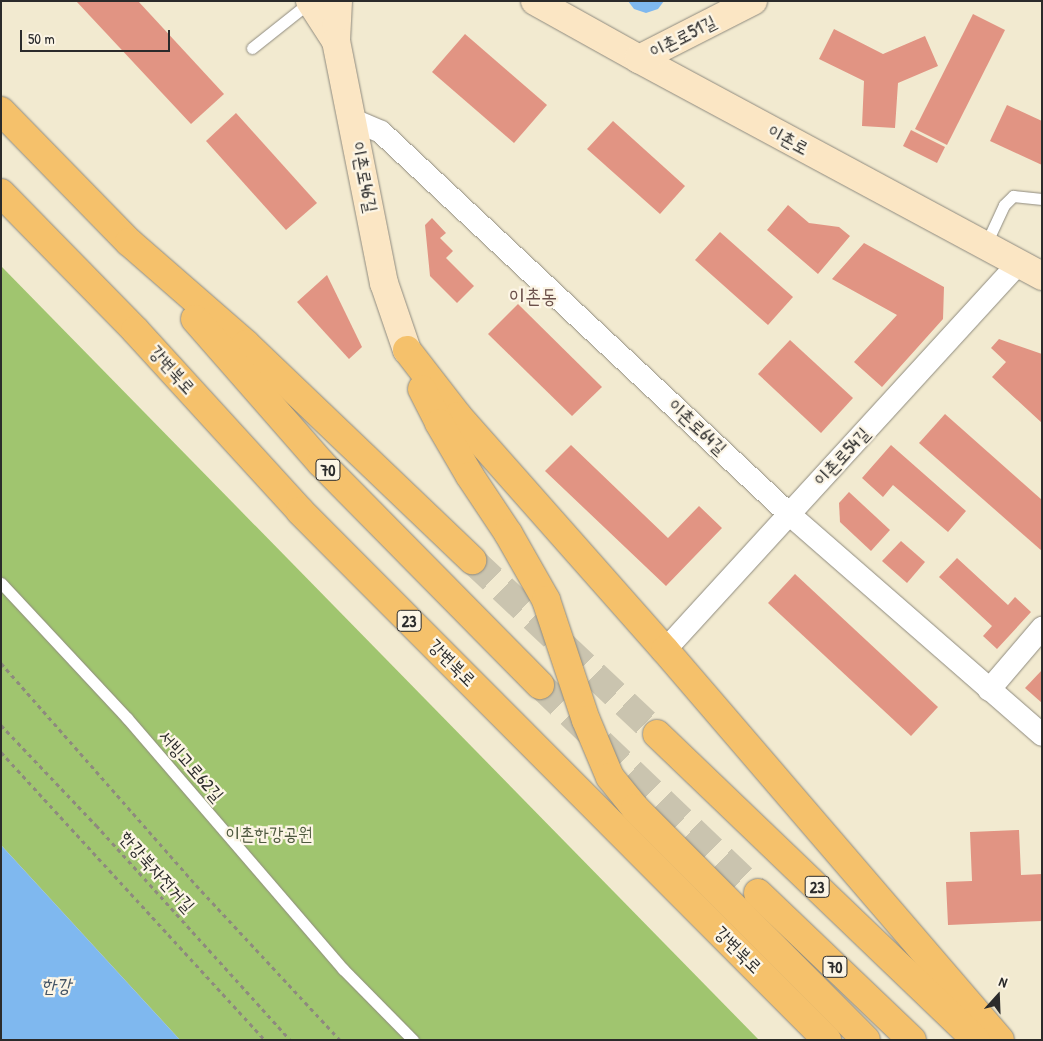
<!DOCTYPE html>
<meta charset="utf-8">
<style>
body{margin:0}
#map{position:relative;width:1043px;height:1041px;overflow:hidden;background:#f2ead0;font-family:"Patrick Hand","Poor Story",sans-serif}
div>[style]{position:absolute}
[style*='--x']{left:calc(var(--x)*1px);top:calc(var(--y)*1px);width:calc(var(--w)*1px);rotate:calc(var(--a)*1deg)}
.green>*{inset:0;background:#a0c56f}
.water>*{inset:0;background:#7fb8ef}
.building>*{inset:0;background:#e19483}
.highway-tunnel>*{height:28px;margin-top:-14px;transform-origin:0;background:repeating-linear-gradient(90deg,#cac4af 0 28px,transparent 0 42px)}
.path>*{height:3px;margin-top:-1.5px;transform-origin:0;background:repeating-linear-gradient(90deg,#8e8a7e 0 4px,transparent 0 8px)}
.roads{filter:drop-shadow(0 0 1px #8e8a7e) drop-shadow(0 0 1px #8e8a7e)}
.lane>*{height:11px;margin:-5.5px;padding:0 5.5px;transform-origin:5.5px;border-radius:5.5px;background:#fff}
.street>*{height:22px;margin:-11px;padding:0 11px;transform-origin:11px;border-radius:11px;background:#fff}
.secondary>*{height:28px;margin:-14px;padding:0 14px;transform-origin:14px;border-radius:14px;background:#fbe6c4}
.highway>*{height:28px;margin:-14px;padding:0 14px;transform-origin:14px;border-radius:14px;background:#f5c16b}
span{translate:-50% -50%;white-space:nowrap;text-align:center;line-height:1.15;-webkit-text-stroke:4.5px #fcf5e5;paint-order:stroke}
.shield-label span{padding:1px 4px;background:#fcf5e5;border:1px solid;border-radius:4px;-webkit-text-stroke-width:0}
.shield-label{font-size:16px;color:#2b2b2b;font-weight:700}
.street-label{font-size:18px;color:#2b2b2b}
.park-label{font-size:18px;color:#4e593f}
.water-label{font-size:19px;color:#456;font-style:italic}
.quarter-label{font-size:20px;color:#6b504a}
.frame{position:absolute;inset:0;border:2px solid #2b2b2b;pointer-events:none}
.north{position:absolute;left:973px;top:971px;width:50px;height:50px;-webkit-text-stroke:4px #fcf5e5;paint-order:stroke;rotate:20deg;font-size:14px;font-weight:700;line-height:20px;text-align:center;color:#2b2b2b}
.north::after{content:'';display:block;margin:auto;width:18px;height:22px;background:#2b2b2b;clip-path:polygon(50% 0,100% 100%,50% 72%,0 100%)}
.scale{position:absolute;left:20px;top:30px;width:150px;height:22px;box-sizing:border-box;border:2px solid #2b2b2b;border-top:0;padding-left:6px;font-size:15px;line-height:18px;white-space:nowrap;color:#2b2b2b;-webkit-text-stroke:4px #fcf5e5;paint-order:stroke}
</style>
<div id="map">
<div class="green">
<div style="clip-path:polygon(1px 266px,759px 1040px,180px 1040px,1px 845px)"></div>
</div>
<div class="water">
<div style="clip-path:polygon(628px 1px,664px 1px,658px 9px,646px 13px,634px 9px)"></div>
<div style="clip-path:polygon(1px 845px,180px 1040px,1px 1040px)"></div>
</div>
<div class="building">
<div style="clip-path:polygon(76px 1px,138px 1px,224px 94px,191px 124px)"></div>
<div style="clip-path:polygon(973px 14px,1005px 30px,947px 145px,915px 129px)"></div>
<div style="clip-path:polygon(834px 29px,883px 54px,925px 36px,938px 66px,898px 83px,895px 128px,862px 126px,864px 81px,819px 59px)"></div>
<div style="clip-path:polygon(465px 34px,547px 105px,514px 143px,432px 72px)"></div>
<div style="clip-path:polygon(1007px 105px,1042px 121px,1042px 165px,990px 141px)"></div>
<div style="clip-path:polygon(236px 113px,317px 203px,286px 230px,206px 141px)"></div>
<div style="clip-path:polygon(613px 121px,685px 186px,660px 214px,587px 149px)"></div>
<div style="clip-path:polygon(911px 130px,945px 147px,937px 163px,903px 146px)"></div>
<div style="clip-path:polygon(788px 205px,809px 223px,839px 227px,850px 236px,818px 274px,767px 230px)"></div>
<div style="clip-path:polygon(432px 218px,446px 233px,440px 238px,453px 251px,446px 258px,474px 286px,457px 303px,430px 276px,425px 225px)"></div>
<div style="clip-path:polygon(720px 232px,793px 297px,768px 325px,695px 260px)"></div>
<div style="clip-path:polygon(864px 243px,944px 287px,943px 319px,882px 387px,854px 362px,897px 315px,832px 279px)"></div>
<div style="clip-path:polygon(327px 275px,362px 347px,349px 359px,297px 302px)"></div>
<div style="clip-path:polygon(518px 304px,602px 387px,572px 416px,488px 334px)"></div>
<div style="clip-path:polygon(999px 339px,1042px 354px,1042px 423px,992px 377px,1006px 362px,991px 348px)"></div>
<div style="clip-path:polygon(790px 340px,853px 398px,821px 433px,758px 374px)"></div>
<div style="clip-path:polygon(945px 414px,1042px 500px,1042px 551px,919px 443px)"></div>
<div style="clip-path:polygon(571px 445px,668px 538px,699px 506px,722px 528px,666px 586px,545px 471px)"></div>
<div style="clip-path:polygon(891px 445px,966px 511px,948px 532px,893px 485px,883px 497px,862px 478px)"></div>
<div style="clip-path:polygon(849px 492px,890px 530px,871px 551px,840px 522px,839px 503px)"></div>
<div style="clip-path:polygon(901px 541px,925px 562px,907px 583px,882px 561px)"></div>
<div style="clip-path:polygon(957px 558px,1008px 605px,1015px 597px,1031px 612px,997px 649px,983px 636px,992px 626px,939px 577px)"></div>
<div style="clip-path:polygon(795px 574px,938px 707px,911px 736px,768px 603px)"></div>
<div style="clip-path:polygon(1042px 670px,1042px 703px,1025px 688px)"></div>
<div style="clip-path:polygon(1019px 830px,1021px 875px,1042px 874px,1042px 921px,948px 925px,946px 882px,972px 881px,970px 832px)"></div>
</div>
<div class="highway-tunnel">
<div style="--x:472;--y:560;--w:254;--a:43.2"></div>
<div style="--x:540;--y:685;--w:301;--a:43.7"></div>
</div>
<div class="path">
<div style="--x:1;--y:663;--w:295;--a:48.7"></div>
<div style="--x:196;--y:885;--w:212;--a:47.1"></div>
<div style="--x:1;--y:725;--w:138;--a:46.5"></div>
<div style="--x:96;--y:825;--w:290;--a:47.9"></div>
<div style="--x:1;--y:752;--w:391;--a:47.5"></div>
</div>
<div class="roads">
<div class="lane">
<div style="--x:252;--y:48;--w:75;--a:-38.5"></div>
<div style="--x:985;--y:246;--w:45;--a:-65.1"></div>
<div style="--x:1004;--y:205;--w:13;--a:-45"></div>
<div style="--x:1013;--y:196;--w:29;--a:6"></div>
<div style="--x:1;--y:583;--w:185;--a:47"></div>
<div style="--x:127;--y:718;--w:331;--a:49.3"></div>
<div style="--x:343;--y:969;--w:100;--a:45.4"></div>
</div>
<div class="street">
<div style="--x:353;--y:120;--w:30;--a:23"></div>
<div style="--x:381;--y:132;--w:559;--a:43.11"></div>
<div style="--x:789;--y:514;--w:336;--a:41.1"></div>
<div style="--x:665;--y:650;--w:523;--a:-47.56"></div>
<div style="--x:989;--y:690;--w:82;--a:-49.5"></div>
</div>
<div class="secondary">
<div style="--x:310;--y:1;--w:48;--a:57"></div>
<div style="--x:338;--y:1;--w:40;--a:92.9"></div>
<div style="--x:336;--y:41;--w:247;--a:78.8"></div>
<div style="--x:384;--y:283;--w:71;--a:71.1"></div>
<div style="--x:535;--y:1;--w:119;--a:29.1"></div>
<div style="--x:639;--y:59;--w:458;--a:28.3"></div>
<div style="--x:639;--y:59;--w:128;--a:-27"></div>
</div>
<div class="highway">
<div style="--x:1;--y:111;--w:183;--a:45.7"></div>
<div style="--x:129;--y:242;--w:155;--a:41.1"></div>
<div style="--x:246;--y:344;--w:313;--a:43.7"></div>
<div style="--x:1;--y:193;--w:192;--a:45.6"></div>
<div style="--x:135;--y:330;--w:245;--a:47.6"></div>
<div style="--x:300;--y:511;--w:747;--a:45.11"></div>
<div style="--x:195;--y:319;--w:191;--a:48.8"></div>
<div style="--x:321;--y:463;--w:312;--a:45.4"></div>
<div style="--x:407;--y:350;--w:83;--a:52.3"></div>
<div style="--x:458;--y:416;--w:312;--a:48.5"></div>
<div style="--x:665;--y:650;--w:514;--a:49.34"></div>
<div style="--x:422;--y:389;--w:38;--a:63"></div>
<div style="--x:439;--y:423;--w:61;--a:59.7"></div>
<div style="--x:470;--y:476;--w:69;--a:56.3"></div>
<div style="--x:508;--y:533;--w:77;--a:60.4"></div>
<div style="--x:546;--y:600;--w:126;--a:71.6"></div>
<div style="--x:586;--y:720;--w:62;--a:67.2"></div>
<div style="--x:610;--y:777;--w:40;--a:51"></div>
<div style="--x:635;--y:808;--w:327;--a:45.1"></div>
<div style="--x:657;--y:734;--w:442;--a:43.8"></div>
<div style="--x:758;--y:893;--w:213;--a:43.7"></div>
</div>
</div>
<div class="shield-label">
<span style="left:328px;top:470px">70</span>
<span style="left:409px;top:621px">23</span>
<span style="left:817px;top:887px">23</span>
<span style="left:835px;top:967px">70</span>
</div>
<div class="street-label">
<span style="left:683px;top:37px;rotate:-27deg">이촌로51길</span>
<span style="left:788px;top:140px;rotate:28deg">이촌로</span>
<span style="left:364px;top:177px;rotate:79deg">이촌로46길</span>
<span style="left:172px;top:370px;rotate:48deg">강변북로</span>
<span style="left:697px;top:427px;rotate:43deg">이촌로64길</span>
<span style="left:842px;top:457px;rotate:-47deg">이촌로54길</span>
<span style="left:452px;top:663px;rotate:45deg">강변북로</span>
<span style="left:191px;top:766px;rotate:49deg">서빙고로62길</span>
<span style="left:157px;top:872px;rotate:48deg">한강북자전거길</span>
<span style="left:738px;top:950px;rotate:45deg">강변북로</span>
</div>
<div class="park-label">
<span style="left:269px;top:834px">이촌한강공원</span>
</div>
<div class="water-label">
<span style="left:56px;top:986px">한강</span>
</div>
<div class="quarter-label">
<span style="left:533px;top:295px">이촌동</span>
</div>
<div class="frame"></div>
<div class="north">N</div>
<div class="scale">50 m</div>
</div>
